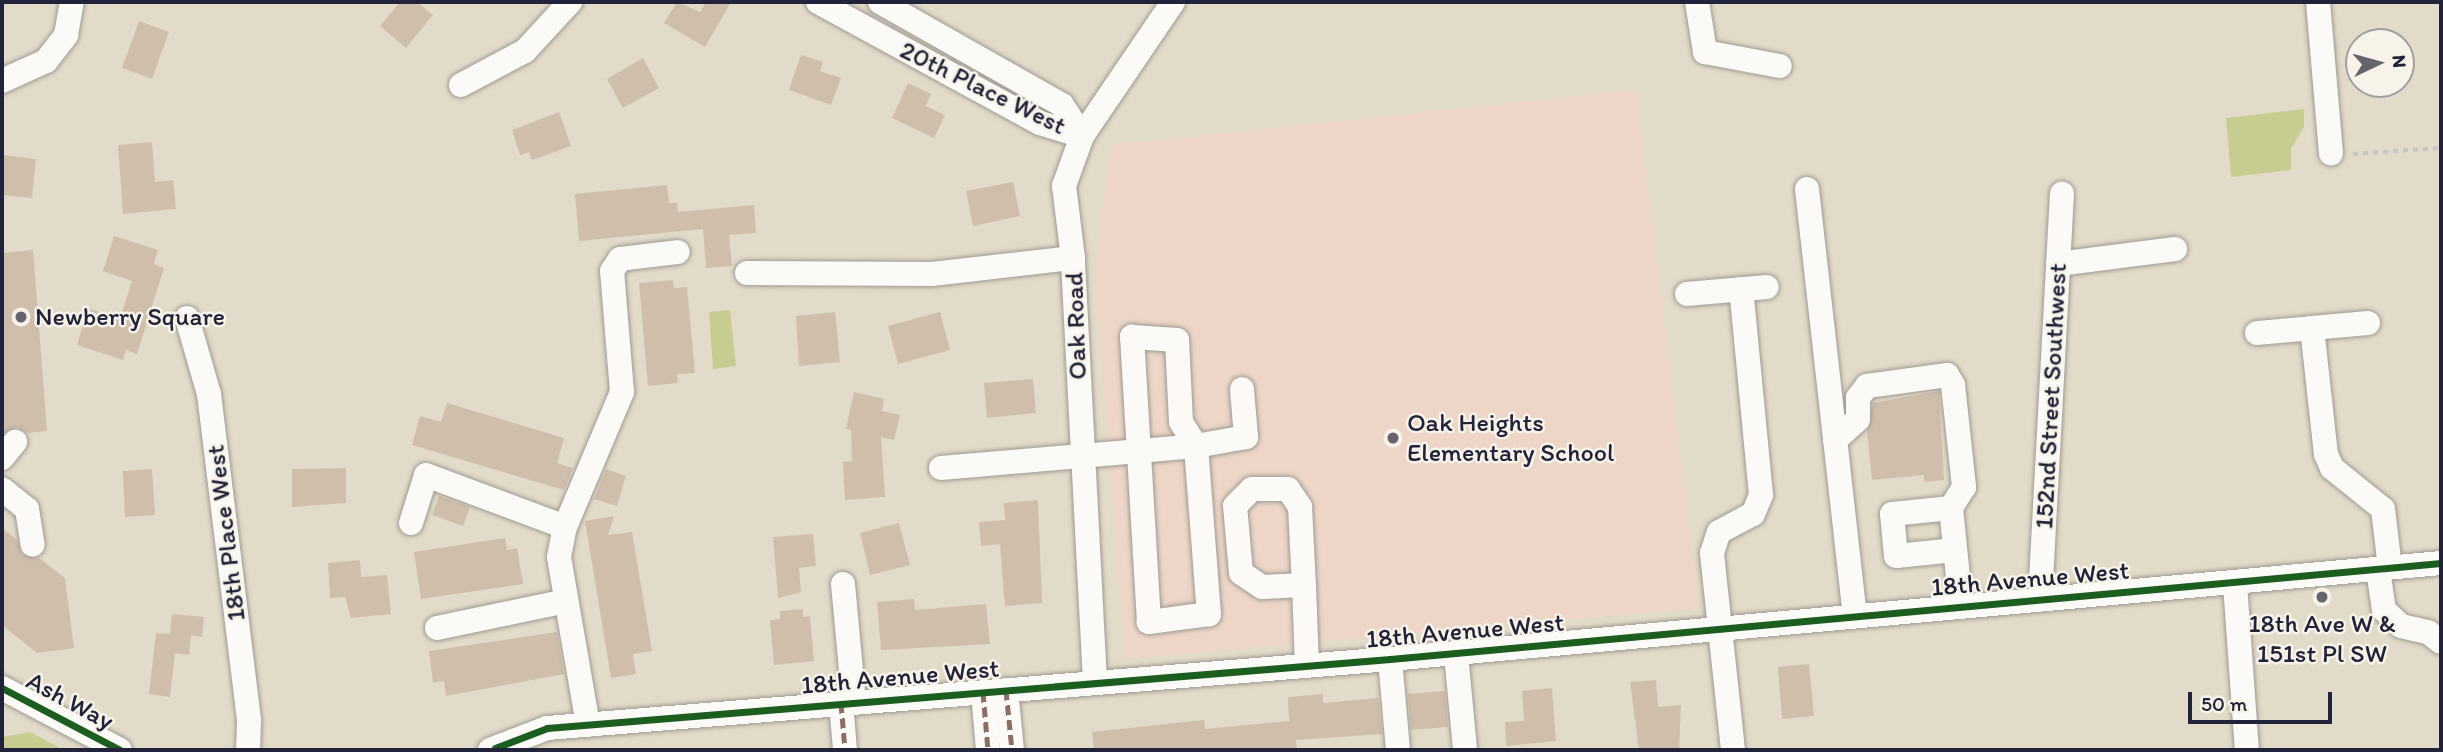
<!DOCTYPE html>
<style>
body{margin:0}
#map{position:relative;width:2443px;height:752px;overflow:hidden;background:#e3dbc9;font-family:Itim,sans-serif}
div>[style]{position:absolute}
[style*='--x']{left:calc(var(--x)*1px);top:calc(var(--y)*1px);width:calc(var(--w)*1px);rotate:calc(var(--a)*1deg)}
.built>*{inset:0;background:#edd6c7}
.green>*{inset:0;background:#c8cc90}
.building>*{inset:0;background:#d0beac}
.path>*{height:3.5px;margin-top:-1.75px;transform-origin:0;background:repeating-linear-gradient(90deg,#c7c6c3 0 5px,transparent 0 10px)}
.roads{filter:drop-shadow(0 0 2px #9f9b93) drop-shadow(0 0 2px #9f9b93)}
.minor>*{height:24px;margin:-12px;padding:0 12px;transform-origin:12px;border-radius:12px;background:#fbfaf7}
.quiet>*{height:5px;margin-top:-2.5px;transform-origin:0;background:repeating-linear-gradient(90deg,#8d6e63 0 10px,transparent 0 15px)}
.cycleway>*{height:7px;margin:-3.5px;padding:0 3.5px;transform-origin:3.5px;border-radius:3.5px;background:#1b5e20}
.dots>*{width:19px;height:19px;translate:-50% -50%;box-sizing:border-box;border:4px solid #f7f3e8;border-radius:50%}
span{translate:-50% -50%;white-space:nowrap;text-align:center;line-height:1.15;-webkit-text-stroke:5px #f7f3e8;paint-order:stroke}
.street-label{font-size:26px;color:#22223b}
.poi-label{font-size:26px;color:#22223b}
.left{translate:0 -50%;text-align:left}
.frame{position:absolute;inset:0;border:4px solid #22223b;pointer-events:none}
.north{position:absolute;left:2345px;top:28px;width:70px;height:70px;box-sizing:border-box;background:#f7f3e8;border:2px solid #a29fa3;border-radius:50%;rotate:85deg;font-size:19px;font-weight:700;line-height:28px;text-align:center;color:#22223b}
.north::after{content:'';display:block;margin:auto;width:24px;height:32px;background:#66636d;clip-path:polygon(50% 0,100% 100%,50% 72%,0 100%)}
.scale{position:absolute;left:2188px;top:692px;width:144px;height:32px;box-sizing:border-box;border:4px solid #22223b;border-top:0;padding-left:9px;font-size:21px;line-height:24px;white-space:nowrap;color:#22223b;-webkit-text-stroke:5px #f7f3e8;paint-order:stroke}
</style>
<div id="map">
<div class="built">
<div style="clip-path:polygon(1636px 90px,1699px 608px,1125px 659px,1095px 269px,1111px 145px)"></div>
</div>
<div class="green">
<div style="clip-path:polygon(2304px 109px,2304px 127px,2291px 149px,2291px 170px,2231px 177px,2226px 118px)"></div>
<div style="clip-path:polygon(730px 310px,736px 366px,713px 369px,709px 312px)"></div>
<div style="clip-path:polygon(30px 732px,64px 750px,2px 750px,2px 737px)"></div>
</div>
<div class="building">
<div style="clip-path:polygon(400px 2px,417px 2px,433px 15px,406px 48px,380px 26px)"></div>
<div style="clip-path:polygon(677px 2px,700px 12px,706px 2px,731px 2px,705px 47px,664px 23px)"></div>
<div style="clip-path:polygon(139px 21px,169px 32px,152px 79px,122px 68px)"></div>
<div style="clip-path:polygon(801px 55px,823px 62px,820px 71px,841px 78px,831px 105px,789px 90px)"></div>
<div style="clip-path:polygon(643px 58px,659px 88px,623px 108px,607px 79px)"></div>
<div style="clip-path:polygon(908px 83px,931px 94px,926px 106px,945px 115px,934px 138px,892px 118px)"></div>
<div style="clip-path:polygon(559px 112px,571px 146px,532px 160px,529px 152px,520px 155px,512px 130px)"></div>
<div style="clip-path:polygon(152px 142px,155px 182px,173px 180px,176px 209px,123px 214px,118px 145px)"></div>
<div style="clip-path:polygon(2px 155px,36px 159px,32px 198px,2px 195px)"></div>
<div style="clip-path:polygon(1013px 182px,1020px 216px,973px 226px,966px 191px)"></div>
<div style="clip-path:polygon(667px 185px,669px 203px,677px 203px,678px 212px,754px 205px,756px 233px,729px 235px,732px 266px,706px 268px,703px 229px,579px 241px,575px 194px)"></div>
<div style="clip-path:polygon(114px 236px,158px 250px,154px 264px,164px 268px,137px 354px,126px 350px,123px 360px,77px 345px,88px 308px,120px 319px,132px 281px,103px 271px)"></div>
<div style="clip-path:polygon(33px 250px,47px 431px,27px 433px,17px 427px,2px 435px,2px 253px)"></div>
<div style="clip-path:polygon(673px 280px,674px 288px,687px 287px,695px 373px,677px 374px,678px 383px,648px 386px,639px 283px)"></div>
<div style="clip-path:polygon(835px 312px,840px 362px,799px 366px,796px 316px)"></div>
<div style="clip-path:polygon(940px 312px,950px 350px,898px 364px,888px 326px)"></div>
<div style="clip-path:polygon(1033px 379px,1036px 413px,987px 418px,984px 383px)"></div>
<div style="clip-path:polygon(1939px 391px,1944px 480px,1924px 482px,1924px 475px,1872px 480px,1867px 431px,1873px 403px)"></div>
<div style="clip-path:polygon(854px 392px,884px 399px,882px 411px,900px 415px,894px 440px,881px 437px,885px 497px,845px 500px,843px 462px,852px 461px,851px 430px,846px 429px)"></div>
<div style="clip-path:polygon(447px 403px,564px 438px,557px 463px,573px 468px,564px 490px,412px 445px,420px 416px,441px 422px)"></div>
<div style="clip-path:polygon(346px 468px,346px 503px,292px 507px,292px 469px)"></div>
<div style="clip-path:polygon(152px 469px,155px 515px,125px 517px,123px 471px)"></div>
<div style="clip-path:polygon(606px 469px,626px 476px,617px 506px,594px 499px)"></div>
<div style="clip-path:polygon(439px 496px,470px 507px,463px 526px,432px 515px)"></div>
<div style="clip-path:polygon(1038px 500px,1042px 603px,1005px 606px,1000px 544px,981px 546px,979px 522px,1005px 520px,1004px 503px)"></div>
<div style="clip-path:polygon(614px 516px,608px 535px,632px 532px,652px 651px,633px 654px,636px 674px,611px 678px,585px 521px)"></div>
<div style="clip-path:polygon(899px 523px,910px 565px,870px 575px,860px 533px)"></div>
<div style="clip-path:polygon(2px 528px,17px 540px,22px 555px,39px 558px,65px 578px,74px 648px,37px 653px,2px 625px)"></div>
<div style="clip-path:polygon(813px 534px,816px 566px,799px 568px,801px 592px,778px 598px,773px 537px)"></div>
<div style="clip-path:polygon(505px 538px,507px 550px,517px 548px,523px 584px,421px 599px,414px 552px)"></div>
<div style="clip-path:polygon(360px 560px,361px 577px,387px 575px,391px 614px,351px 618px,345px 597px,330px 598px,328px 563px)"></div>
<div style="clip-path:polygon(914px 599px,915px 610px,986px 604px,990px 644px,881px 650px,877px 602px)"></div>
<div style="clip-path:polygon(803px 609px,803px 617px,810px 616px,814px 661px,774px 665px,770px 620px,780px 619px,780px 611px)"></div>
<div style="clip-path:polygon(172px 614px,204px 617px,202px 637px,191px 635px,189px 655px,175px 653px,170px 697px,149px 694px,156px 633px,170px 634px)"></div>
<div style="clip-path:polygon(557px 632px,564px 674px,446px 696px,444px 681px,433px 683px,429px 651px)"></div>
<div style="clip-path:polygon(1809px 664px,1814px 716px,1782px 719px,1778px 667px)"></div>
<div style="clip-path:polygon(1656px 680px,1658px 707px,1681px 705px,1679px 750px,1639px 750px,1630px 682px)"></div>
<div style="clip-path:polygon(1552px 688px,1556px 741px,1506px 746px,1505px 722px,1524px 721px,1522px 691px)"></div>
<div style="clip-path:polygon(1445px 691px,1448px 727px,1411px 730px,1408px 694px)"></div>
<div style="clip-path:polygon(1323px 694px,1323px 703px,1378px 698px,1382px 734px,1296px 740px,1297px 750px,1094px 750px,1092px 732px,1204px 720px,1205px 729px,1289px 721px,1288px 697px)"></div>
</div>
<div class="path">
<div style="--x:2353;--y:154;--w:88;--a:-3.9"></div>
</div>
<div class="roads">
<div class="minor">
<div style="--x:818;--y:2;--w:253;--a:28.6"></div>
<div style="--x:1040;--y:123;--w:44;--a:17.2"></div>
<div style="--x:880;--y:2;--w:209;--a:29.5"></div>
<div style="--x:1062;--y:105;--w:37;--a:57"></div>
<div style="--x:1697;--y:2;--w:51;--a:80.9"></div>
<div style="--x:1705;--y:52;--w:76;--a:10.6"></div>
<div style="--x:2318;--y:2;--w:152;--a:85.1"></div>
<div style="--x:2;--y:81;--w:48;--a:-24.4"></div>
<div style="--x:46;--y:61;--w:33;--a:-52"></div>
<div style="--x:66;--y:35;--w:34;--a:-80"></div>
<div style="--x:461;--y:85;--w:72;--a:-28"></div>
<div style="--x:525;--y:51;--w:67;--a:-47.4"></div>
<div style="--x:1807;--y:189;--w:428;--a:83.6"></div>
<div style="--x:2058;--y:264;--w:118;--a:-7.3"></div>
<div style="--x:747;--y:273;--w:185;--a:0.3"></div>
<div style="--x:932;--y:274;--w:142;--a:-6.5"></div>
<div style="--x:1687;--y:294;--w:80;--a:-5"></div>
<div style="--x:187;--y:318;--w:79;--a:73.9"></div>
<div style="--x:209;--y:394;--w:330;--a:83"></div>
<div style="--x:249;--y:722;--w:28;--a:92"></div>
<div style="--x:2368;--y:323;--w:56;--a:174.9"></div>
<div style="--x:2312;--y:328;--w:127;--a:83.7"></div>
<div style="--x:2326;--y:454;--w:15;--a:67"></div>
<div style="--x:2332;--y:468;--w:65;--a:38.8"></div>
<div style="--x:2383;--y:509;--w:59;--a:83.2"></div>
<div style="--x:2257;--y:333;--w:55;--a:-5.2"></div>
<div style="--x:1132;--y:337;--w:45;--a:3.8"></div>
<div style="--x:1177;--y:340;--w:82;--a:87.2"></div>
<div style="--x:1181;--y:422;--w:28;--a:58"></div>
<div style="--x:1196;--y:446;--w:169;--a:85.6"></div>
<div style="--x:1209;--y:614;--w:61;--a:172.4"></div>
<div style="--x:1149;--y:622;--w:286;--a:-93.4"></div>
<div style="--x:1835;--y:440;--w:31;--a:-42"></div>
<div style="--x:1858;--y:419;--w:21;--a:-90"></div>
<div style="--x:1858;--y:398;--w:15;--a:-53"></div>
<div style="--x:1867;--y:386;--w:81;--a:-7.8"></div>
<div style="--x:1947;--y:375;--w:12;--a:59"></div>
<div style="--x:1953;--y:385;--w:103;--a:83.8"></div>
<div style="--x:1964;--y:487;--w:25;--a:122"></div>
<div style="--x:2;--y:458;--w:21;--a:-51"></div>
<div style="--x:941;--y:468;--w:256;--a:-4.9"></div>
<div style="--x:1196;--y:446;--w:51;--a:-10.2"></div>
<div style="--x:1246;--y:437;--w:48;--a:-94.8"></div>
<div style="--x:2;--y:489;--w:32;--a:39"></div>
<div style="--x:27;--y:509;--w:36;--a:81"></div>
<div style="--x:411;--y:523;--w:50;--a:-72.6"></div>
<div style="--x:426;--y:475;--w:148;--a:20.5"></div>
<div style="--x:1955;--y:550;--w:59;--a:174.2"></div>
<div style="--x:1896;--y:556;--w:42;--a:-95.4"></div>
<div style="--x:1892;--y:514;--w:59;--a:-5.8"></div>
<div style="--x:1951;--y:508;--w:99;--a:84.2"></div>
<div style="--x:2378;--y:570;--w:40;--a:81.5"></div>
<div style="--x:2384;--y:610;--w:23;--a:43"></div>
<div style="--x:2401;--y:626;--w:28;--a:13"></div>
<div style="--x:2428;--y:632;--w:16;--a:38"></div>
<div style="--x:843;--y:584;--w:119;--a:84.7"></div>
<div style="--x:2235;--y:584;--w:166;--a:85.9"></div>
<div style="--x:1304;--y:585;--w:42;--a:177.3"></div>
<div style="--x:1262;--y:587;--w:25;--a:-146"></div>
<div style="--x:1241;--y:573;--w:67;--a:-95.1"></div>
<div style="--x:1235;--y:506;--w:24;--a:-45"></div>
<div style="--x:1252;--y:489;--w:36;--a:0"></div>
<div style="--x:1288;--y:489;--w:22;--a:56"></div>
<div style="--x:1300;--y:507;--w:78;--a:87.1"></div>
<div style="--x:1304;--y:585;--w:81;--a:87.9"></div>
<div style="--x:2040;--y:599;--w:406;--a:-86.9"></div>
<div style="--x:437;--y:628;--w:132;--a:-11.8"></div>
<div style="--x:1456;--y:654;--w:96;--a:84.6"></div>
<div style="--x:1390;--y:659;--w:91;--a:85"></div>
<div style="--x:1095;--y:682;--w:425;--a:-93"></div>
<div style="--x:1073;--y:258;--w:73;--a:-97.1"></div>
<div style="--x:1064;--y:186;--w:53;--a:-70.2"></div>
<div style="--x:1082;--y:136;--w:162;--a:-55.8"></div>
<div style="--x:2;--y:688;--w:133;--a:27.7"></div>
<div style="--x:1006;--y:690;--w:60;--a:84.3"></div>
<div style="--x:983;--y:692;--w:58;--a:85.1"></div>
<div style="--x:841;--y:703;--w:47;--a:85.1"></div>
<div style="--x:588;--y:725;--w:170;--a:-99.8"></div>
<div style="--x:559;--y:557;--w:31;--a:-79"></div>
<div style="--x:565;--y:527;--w:147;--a:-67.1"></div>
<div style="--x:622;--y:392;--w:121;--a:-94.7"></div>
<div style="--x:612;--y:271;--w:14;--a:-56"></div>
<div style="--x:620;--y:259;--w:58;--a:-6.9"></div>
<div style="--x:490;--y:750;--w:61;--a:-21.1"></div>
<div style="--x:547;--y:728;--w:846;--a:-4.68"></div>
<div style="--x:1390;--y:659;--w:1055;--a:-5.22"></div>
<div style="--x:1733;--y:750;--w:198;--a:-96.1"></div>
<div style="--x:1712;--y:553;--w:22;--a:-72"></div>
<div style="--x:1719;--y:532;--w:38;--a:-28"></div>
<div style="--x:1753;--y:514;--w:21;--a:-67"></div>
<div style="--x:1761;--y:495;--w:207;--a:-95.5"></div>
</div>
</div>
<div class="quiet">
<div style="--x:1006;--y:690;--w:60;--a:84.3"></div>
<div style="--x:983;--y:692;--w:58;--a:85.1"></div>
<div style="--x:841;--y:703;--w:47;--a:85.1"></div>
</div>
<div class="cycleway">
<div style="--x:2;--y:688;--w:133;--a:27.7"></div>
<div style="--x:495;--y:748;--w:56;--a:-21"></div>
<div style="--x:547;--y:728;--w:846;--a:-4.68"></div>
<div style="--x:1390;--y:659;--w:1055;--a:-5.22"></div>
</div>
<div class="dots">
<div style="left:21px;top:317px;background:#66636d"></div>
<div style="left:1393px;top:438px;background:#66636d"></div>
<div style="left:2322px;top:597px;background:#66636d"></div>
</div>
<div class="street-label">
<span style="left:983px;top:88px;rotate:26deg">20th Place West</span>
<span style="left:1076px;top:326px;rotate:-92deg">Oak Road</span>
<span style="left:2051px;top:396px;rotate:-87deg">152nd Street Southwest</span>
<span style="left:226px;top:533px;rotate:-97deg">18th Place West</span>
<span style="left:2030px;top:579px;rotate:-5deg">18th Avenue West</span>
<span style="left:1465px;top:631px;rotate:-5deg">18th Avenue West</span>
<span style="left:900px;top:677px;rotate:-5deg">18th Avenue West</span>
<span style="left:70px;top:701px;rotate:28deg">Ash Way</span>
</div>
<div class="poi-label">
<span class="left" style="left:35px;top:317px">Newberry Square</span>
<span class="left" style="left:1407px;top:438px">Oak Heights<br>Elementary School</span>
<span style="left:2322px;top:639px">18th Ave W &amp;<br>151st Pl SW</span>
</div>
<div class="frame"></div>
<div class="north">N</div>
<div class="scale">50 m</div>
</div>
